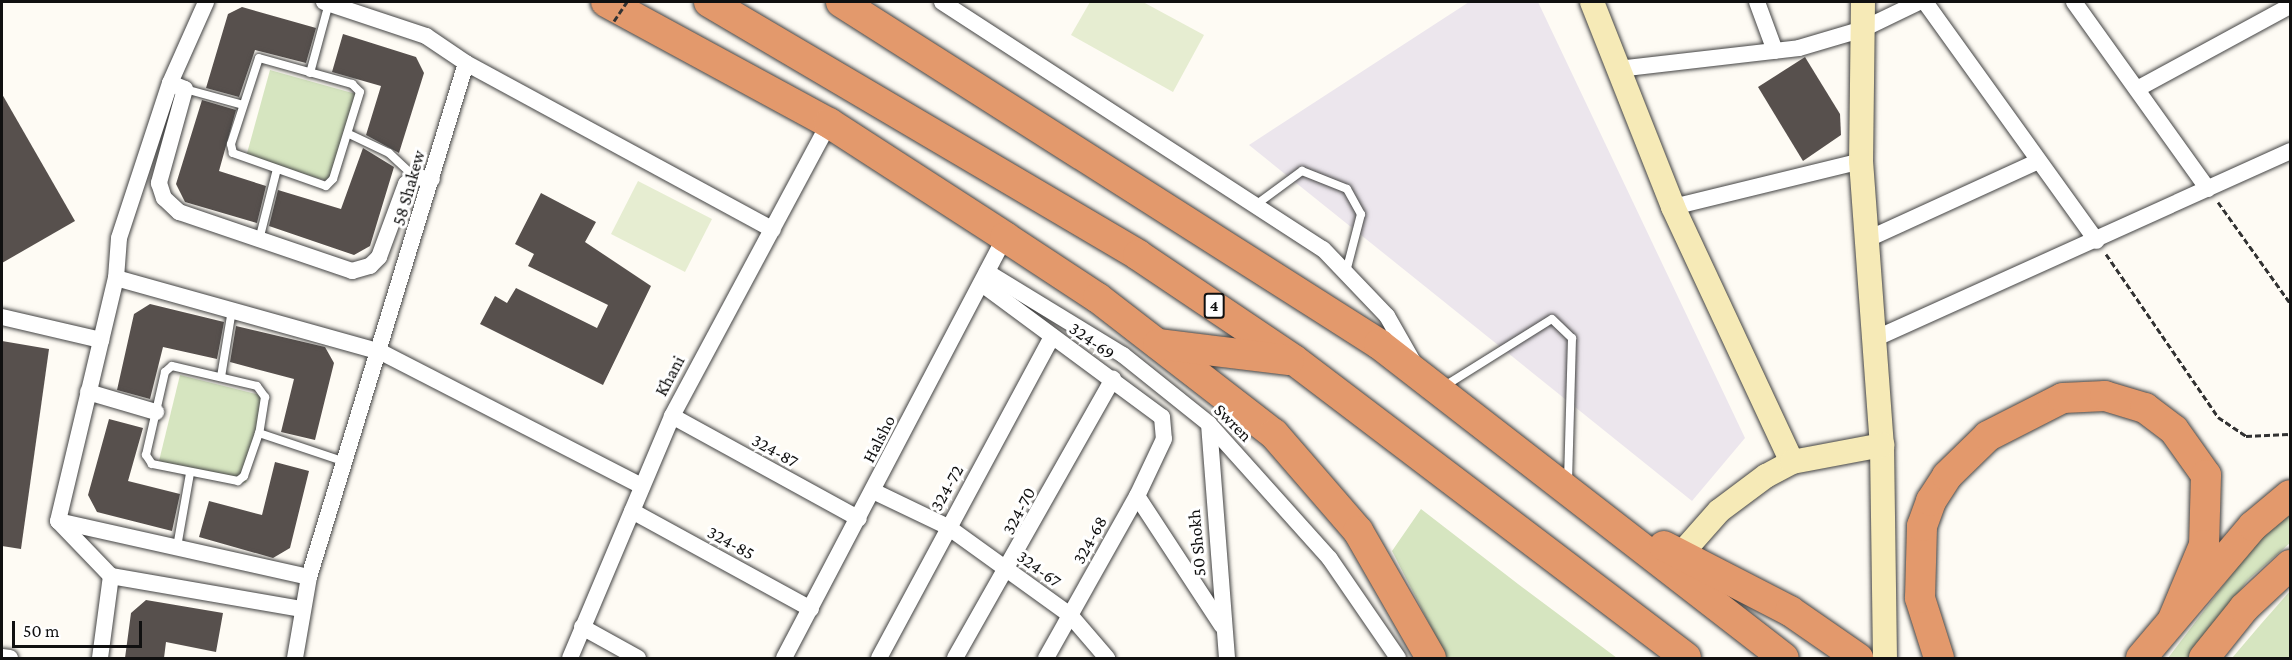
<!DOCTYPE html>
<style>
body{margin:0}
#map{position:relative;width:2292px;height:660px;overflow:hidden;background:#fefbf4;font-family:"Crimson Pro",serif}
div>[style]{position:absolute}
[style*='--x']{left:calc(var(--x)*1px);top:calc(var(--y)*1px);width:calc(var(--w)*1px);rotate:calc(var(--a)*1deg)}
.industrial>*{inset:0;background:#ece6ed}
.green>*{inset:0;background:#d6e5c0}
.pitch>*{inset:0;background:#e6edd1}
.building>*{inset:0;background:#57504d}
.path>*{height:3px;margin-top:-1.5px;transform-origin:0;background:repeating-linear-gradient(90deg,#323232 0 6px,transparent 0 9px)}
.roads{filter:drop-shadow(0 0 2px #434343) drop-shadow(0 0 2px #434343)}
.lane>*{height:8px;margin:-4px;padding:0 4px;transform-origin:4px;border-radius:4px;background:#fff}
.street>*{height:16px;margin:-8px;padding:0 8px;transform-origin:8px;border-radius:8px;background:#fff}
.secondary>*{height:24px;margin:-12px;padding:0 12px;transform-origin:12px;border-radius:12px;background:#f6eab7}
.highway>*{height:30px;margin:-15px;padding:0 15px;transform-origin:15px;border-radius:15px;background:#e3996c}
.path-bridge>*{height:3px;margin-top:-1.5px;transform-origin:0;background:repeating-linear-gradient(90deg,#323232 0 6px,transparent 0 9px)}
span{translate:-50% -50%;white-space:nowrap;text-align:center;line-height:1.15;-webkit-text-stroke:6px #fff;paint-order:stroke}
.shield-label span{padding:2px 4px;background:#fff;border:2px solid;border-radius:4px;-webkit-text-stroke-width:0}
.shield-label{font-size:16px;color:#101010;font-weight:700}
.street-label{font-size:18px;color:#101010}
.frame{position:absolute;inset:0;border:3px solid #101010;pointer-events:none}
.scale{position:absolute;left:12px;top:621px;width:130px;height:27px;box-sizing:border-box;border:3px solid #101010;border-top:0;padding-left:8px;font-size:18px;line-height:21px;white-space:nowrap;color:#101010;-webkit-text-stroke:4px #fff;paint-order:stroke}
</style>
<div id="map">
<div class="industrial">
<div style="clip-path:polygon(1469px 2px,1538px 2px,1745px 438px,1692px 501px,1249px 145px)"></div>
</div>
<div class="green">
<div style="clip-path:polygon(270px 70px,356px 94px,331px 182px,246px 157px)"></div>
<div style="clip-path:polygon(180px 375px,268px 397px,246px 483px,159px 461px)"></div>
<div style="clip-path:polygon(1421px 509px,1518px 584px,1617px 658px,1447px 658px,1392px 551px)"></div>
<div style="clip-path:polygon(2290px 514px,2290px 543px,2248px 580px,2188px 658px,2168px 658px,2254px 545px)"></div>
<div style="clip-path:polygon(2290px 591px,2290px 658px,2232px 658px,2261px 624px)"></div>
</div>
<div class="pitch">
<div style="clip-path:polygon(1090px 2px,1143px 2px,1204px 35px,1173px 92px,1071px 35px)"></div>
<div style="clip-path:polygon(638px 181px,712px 219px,685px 272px,611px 234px)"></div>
</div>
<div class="building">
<div style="clip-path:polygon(242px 7px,316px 28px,306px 63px,255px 50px,239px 97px,206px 88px,228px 14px)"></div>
<div style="clip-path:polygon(343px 34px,416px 57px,424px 73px,399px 153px,366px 135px,381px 86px,332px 72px)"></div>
<div style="clip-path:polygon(1805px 57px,1840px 114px,1841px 135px,1803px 161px,1758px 87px)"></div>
<div style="clip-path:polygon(2px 94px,75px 221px,2px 263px)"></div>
<div style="clip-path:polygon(202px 100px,236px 110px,219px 171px,266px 186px,257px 223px,185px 202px,176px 184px)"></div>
<div style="clip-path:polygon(363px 148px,394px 167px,370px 246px,354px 255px,269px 226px,278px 190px,341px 209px)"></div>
<div style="clip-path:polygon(541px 193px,596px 222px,585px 242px,651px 286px,603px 385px,480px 324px,495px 296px,507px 303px,516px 288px,597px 328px,608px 305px,528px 266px,534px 254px,515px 244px)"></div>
<div style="clip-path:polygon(150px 304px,224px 322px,217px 359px,163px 347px,150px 399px,117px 390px,134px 314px)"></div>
<div style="clip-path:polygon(236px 326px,325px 347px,334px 363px,315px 440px,281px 432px,294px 379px,230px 362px)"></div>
<div style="clip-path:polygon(2px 341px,49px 349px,21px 549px,2px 546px)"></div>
<div style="clip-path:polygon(109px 419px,143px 428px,128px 481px,180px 494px,172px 531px,97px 512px,88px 495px)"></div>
<div style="clip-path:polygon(275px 462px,309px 471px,290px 548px,273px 558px,199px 537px,209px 501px,262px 515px)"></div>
<div style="clip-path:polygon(146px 600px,223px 613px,216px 652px,166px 642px,164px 658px,125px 658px,131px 613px)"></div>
</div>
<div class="path">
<div style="--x:2218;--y:202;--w:124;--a:54.5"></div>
<div style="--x:2106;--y:254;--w:198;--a:55.5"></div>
<div style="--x:2218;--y:417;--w:34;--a:34"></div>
<div style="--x:2246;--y:436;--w:44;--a:-2.6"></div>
</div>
<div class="roads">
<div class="lane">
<div style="--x:259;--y:58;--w:97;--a:15.6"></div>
<div style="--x:352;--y:84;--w:11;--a:45"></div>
<div style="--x:360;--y:92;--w:91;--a:107.2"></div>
<div style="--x:333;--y:179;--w:10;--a:135"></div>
<div style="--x:326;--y:186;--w:99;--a:-160.5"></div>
<div style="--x:233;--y:153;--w:9;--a:-103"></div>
<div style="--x:231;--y:144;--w:90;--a:-72"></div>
<div style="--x:310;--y:73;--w:73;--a:-74.8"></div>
<div style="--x:185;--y:89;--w:60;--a:15.4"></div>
<div style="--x:349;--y:134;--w:44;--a:25.4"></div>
<div style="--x:389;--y:153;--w:35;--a:43"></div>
<div style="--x:1257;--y:204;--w:56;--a:-36.3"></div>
<div style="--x:1302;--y:171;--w:48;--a:21.8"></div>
<div style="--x:1347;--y:189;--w:29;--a:61"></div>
<div style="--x:1361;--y:214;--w:60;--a:104.5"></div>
<div style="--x:259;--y:240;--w:73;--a:-75.8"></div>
<div style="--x:172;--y:366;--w:87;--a:13.2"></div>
<div style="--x:257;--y:386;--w:14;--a:54"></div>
<div style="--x:265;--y:397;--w:36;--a:99"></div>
<div style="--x:259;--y:433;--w:46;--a:109.2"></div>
<div style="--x:244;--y:476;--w:8;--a:140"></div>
<div style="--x:238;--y:481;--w:88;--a:-168.8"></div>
<div style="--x:152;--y:464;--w:11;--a:-124"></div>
<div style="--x:146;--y:455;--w:85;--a:-77.1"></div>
<div style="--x:165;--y:372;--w:9;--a:-41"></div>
<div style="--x:221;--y:377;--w:68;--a:-80.7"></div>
<div style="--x:1443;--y:387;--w:128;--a:-32"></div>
<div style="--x:1552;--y:319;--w:28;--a:44"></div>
<div style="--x:1572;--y:338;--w:143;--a:91.6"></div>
<div style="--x:259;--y:433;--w:91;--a:18.6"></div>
<div style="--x:177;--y:547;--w:75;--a:-80"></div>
</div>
<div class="street">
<div style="--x:324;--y:2;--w:108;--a:18.4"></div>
<div style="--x:426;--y:36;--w:48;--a:34"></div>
<div style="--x:942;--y:2;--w:454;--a:33"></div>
<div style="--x:1323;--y:249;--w:93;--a:46.3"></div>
<div style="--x:1387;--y:316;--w:59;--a:60.4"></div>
<div style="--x:1757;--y:2;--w:52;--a:69.8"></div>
<div style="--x:1925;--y:2;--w:294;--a:54.3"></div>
<div style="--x:2074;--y:2;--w:230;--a:54.4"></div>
<div style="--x:1618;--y:69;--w:182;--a:-6.6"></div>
<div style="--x:1799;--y:48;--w:67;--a:-16.5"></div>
<div style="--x:1863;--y:29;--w:62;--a:-25.7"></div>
<div style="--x:170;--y:83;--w:16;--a:22"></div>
<div style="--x:185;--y:89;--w:98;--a:105.5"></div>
<div style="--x:159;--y:183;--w:16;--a:72"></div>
<div style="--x:164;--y:198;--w:21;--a:43"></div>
<div style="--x:179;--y:212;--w:183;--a:18.8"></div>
<div style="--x:352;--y:271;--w:19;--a:-16"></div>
<div style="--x:370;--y:266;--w:13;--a:-45"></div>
<div style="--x:379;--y:257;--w:78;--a:-69.7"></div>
<div style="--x:406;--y:184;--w:11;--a:-38"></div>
<div style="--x:415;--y:177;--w:17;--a:7"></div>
<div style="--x:2137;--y:89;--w:174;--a:-28.5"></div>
<div style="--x:1673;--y:207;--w:194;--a:-13.7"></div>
<div style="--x:1868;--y:239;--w:187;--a:-24.6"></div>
<div style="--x:987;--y:272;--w:159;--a:31.4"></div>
<div style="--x:1123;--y:355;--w:110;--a:38.7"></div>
<div style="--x:1209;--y:424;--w:181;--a:48.1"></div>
<div style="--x:1330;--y:559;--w:120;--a:55.5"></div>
<div style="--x:116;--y:278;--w:275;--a:15.6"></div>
<div style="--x:381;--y:352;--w:293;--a:27.2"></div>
<div style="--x:982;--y:284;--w:224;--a:36.5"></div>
<div style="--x:1162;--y:417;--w:22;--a:85"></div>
<div style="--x:1164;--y:439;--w:63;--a:115.3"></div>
<div style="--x:1137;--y:496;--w:186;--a:119.3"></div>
<div style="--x:2;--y:317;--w:102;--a:13.1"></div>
<div style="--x:1872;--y:340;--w:459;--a:-24.3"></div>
<div style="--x:88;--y:392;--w:71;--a:16.4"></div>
<div style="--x:672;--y:416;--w:213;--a:28.8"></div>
<div style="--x:1209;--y:424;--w:235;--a:85.6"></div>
<div style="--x:873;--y:491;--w:83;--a:25.6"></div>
<div style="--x:948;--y:527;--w:150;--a:35.8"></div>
<div style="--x:1070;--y:615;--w:57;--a:49.3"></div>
<div style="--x:1137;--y:496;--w:155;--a:56.8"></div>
<div style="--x:632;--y:511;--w:204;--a:28.7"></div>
<div style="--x:58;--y:521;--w:257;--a:12.6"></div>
<div style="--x:111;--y:576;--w:194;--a:9.8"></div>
<div style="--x:582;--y:627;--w:64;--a:29"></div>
<div style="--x:2;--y:657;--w:8;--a:7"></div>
<div style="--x:100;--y:658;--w:83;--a:-82.4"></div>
<div style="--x:111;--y:576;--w:76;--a:-133.9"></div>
<div style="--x:58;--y:521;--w:250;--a:-76.6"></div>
<div style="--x:116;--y:278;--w:40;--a:-85.7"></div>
<div style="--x:119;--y:238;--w:163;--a:-71.8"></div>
<div style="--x:170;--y:83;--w:89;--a:-66"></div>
<div style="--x:295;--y:658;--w:82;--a:-80.2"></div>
<div style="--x:309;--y:577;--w:537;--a:-73.01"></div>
<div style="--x:466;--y:63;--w:349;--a:28.5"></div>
<div style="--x:570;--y:658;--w:263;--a:-67.1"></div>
<div style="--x:672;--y:416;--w:332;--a:-61.8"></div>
<div style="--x:784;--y:658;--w:475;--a:-62.3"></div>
<div style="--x:879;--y:658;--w:365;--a:-61.7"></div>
<div style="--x:955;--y:658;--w:321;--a:-60.5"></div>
</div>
<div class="secondary">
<div style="--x:1592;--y:2;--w:220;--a:68.4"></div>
<div style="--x:1673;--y:207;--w:281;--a:65"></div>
<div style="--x:1863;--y:2;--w:159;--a:90.7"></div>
<div style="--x:1861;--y:161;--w:285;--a:85.8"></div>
<div style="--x:1882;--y:445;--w:213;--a:89.2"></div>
<div style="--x:1681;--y:554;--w:57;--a:-48.5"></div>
<div style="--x:1719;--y:511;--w:59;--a:-36.7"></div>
<div style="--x:1766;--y:476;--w:30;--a:-28"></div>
<div style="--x:1792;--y:462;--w:92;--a:-10.7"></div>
</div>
<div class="highway">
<div style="--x:606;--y:2;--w:254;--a:28.5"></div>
<div style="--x:829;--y:123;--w:210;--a:32.9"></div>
<div style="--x:1005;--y:237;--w:111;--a:33.3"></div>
<div style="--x:1098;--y:298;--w:222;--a:37.7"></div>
<div style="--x:1274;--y:434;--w:128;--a:49.1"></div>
<div style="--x:1358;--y:531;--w:146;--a:60.1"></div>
<div style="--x:709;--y:2;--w:498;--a:30.5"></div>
<div style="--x:1138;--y:255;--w:188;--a:33.9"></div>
<div style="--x:1294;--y:360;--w:492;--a:37.2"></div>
<div style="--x:841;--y:2;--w:638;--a:32.44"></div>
<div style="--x:1379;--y:344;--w:512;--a:37.79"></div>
<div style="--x:1158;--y:344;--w:132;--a:7"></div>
<div style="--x:1664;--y:546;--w:142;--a:27.3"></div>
<div style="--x:1790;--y:611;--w:83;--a:34.7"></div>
<div style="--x:1939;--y:658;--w:63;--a:-107.6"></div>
<div style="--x:1920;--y:598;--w:72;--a:-88.4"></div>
<div style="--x:1922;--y:526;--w:27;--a:-70"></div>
<div style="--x:1931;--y:501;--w:30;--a:-57"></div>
<div style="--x:1947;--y:476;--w:57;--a:-44.3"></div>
<div style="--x:1988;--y:436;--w:84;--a:-26.9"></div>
<div style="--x:2063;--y:398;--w:42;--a:-2.7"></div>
<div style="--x:2105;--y:396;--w:42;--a:16.7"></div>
<div style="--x:2145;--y:408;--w:36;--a:37"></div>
<div style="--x:2174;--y:430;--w:55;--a:54.6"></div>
<div style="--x:2206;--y:475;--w:70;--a:91.6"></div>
<div style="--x:2204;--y:545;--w:80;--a:112.7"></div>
<div style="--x:2141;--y:658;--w:173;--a:-49.7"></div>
<div style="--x:2253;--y:526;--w:48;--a:-40"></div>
<div style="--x:2204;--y:658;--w:64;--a:-51.3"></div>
<div style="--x:2244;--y:608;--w:63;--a:-43.1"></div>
</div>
</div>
<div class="path-bridge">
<div style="--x:614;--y:21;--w:23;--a:-56"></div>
</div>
<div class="shield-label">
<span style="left:1214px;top:306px">4</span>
</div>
<div class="street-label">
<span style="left:409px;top:188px;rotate:-74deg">58 Shakew</span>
<span style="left:1092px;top:341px;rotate:35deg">324-69</span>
<span style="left:670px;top:376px;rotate:-62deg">Khani</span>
<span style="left:1233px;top:423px;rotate:45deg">Swren</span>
<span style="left:879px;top:439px;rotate:-63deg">Halsho</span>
<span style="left:775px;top:451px;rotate:29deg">324-87</span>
<span style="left:947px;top:488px;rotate:-61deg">324-72</span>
<span style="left:1019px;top:511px;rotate:-62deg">324-70</span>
<span style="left:1090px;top:540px;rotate:-61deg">324-68</span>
<span style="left:731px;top:543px;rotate:29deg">324-85</span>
<span style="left:1197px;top:543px;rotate:-95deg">50 Shokh</span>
<span style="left:1039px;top:569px;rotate:36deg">324-67</span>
</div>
<div class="frame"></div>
<div class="scale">50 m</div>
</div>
